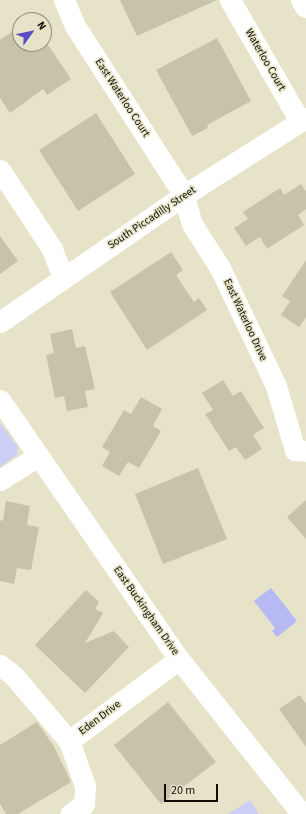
<!DOCTYPE html>
<style>
body{margin:0}
#map{position:relative;width:306px;height:814px;overflow:hidden;background:#e6e3c8;font-family:"Source Sans 3",sans-serif}
div>[style]{position:absolute}
[style*='--x']{left:calc(var(--x)*1px);top:calc(var(--y)*1px);width:calc(var(--w)*1px);rotate:calc(var(--a)*1deg)}
.green>*{inset:0;background:#cccef5}
.water>*{inset:0;background:#b7b9f5}
.building>*{inset:0;background:#c6c3a9}
.street>*{height:21px;margin:-10.5px;padding:0 10.5px;transform-origin:10.5px;border-radius:10.5px;background:#fff}
.secondary>*{height:22px;margin:-11px;padding:0 11px;transform-origin:11px;border-radius:11px;background:#fff}
span{translate:-50% -50%;white-space:nowrap;text-align:center;line-height:1.15;-webkit-text-stroke:3px #e6e3c8;paint-order:stroke}
.street-label{font-size:11px;color:#0f0e06}
.north{position:absolute;left:12px;top:12px;width:40px;height:40px;box-sizing:border-box;background:#e6e3c8;border:1px solid #908e7a;border-radius:50%;rotate:57deg;font-size:11px;font-weight:700;line-height:16px;text-align:center;color:#0f0e06}
.north::after{content:'';display:block;margin:auto;width:14px;height:18px;background:#584bc3;clip-path:polygon(50% 0,100% 100%,50% 72%,0 100%)}
.scale{position:absolute;left:164px;top:784px;width:54px;height:18px;box-sizing:border-box;border:2px solid #0f0e06;border-top:0;padding-left:5px;font-size:12px;line-height:14px;white-space:nowrap;color:#0f0e06;-webkit-text-stroke:3px #e6e3c8;paint-order:stroke}
</style>
<div id="map">
<div class="green">
<div style="clip-path:polygon(0 423px,18px 447px,17px 455px,0 467px)"></div>
<div style="clip-path:polygon(250px 800px,259px 814px,228px 814px)"></div>
</div>
<div class="water">
<div style="clip-path:polygon(271px 588px,297px 621px,277px 637px,272px 631px,275px 628px,254px 601px)"></div>
</div>
<div class="building">
<div style="clip-path:polygon(120px 0,217px 0,137px 36px)"></div>
<div style="clip-path:polygon(20px 26px,20px 44px,44px 44px,44px 39px,71px 79px,47px 95px,43px 89px,10px 113px,0 98px,0 40px)"></div>
<div style="clip-path:polygon(217px 38px,251px 101px,207px 125px,208px 128px,192px 136px,156px 70px)"></div>
<div style="clip-path:polygon(96px 113px,135px 174px,78px 211px,39px 150px)"></div>
<div style="clip-path:polygon(301px 184px,306px 192px,306px 209px,298px 215px,304px 225px,267px 249px,260px 237px,246px 246px,234px 228px,248px 219px,243px 212px,280px 188px,284px 195px)"></div>
<div style="clip-path:polygon(0 236px,18px 261px,0 274px)"></div>
<div style="clip-path:polygon(171px 252px,183px 270px,176px 275px,194px 302px,199px 298px,207px 310px,147px 350px,110px 292px)"></div>
<div style="clip-path:polygon(306px 260px,306px 317px,299px 327px,281px 315px,290px 301px,282px 296px)"></div>
<div style="clip-path:polygon(72px 329px,76px 348px,85px 346px,95px 389px,85px 391px,88px 407px,67px 411px,64px 396px,55px 398px,46px 355px,54px 353px,50px 334px)"></div>
<div style="clip-path:polygon(223px 380px,233px 396px,241px 391px,264px 428px,253px 435px,262px 449px,245px 460px,236px 447px,229px 451px,205px 414px,213px 410px,202px 393px)"></div>
<div style="clip-path:polygon(141px 397px,162px 409px,153px 426px,161px 431px,139px 468px,128px 462px,119px 476px,102px 466px,110px 452px,102px 447px,124px 410px,131px 414px)"></div>
<div style="clip-path:polygon(198px 468px,227px 539px,163px 564px,135px 494px)"></div>
<div style="clip-path:polygon(306px 500px,306px 539px,287px 517px)"></div>
<div style="clip-path:polygon(6px 501px,30px 506px,27px 525px,39px 527px,31px 570px,17px 568px,14px 584px,0 581px,0 520px,3px 521px)"></div>
<div style="clip-path:polygon(86px 590px,99px 602px,95px 609px,103px 613px,85px 643px,114px 631px,129px 647px,85px 693px,35px 645px)"></div>
<div style="clip-path:polygon(300px 695px,306px 704px,306px 747px,279px 709px)"></div>
<div style="clip-path:polygon(168px 702px,216px 762px,161px 804px,114px 745px)"></div>
<div style="clip-path:polygon(37px 722px,53px 745px,71px 782px,18px 814px,6px 814px,0 804px,0 745px)"></div>
</div>
<div class="street">
<div style="--x:64;--y:0;--w:28;--a:67"></div>
<div style="--x:75;--y:26;--w:201;--a:57.2"></div>
<div style="--x:184;--y:195;--w:30;--a:75"></div>
<div style="--x:192;--y:224;--w:52;--a:57.5"></div>
<div style="--x:220;--y:268;--w:131;--a:64.6"></div>
<div style="--x:276;--y:386;--w:67;--a:73.5"></div>
<div style="--x:295;--y:450;--w:11;--a:5"></div>
<div style="--x:230;--y:0;--w:140;--a:60"></div>
<div style="--x:0;--y:170;--w:95;--a:56.6"></div>
<div style="--x:52;--y:249;--w:31;--a:69"></div>
<div style="--x:0;--y:322;--w:224;--a:-34.6"></div>
<div style="--x:184;--y:195;--w:144;--a:-32.3"></div>
<div style="--x:0;--y:400;--w:315;--a:55.4"></div>
<div style="--x:179;--y:659;--w:198;--a:51.6"></div>
<div style="--x:0;--y:480;--w:45;--a:-32.3"></div>
<div style="--x:0;--y:665;--w:18;--a:38"></div>
<div style="--x:14;--y:676;--w:85;--a:49.8"></div>
<div style="--x:69;--y:741;--w:48;--a:70.4"></div>
<div style="--x:85;--y:786;--w:18;--a:93"></div>
<div style="--x:84;--y:804;--w:17;--a:144"></div>
<div style="--x:69;--y:741;--w:137;--a:-36.7"></div>
</div>
<div class="secondary">
<div style="--x:302;--y:0;--w:8;--a:60"></div>
</div>
<div class="street-label">
<span style="left:265px;top:60px;rotate:60deg">Waterloo Court</span>
<span style="left:122px;top:98px;rotate:57deg">East Waterloo Court</span>
<span style="left:152px;top:218px;rotate:-34deg">South Piccadilly Street</span>
<span style="left:245px;top:320px;rotate:65deg">East Waterloo Drive</span>
<span style="left:146px;top:611px;rotate:55deg">East Buckingham Drive</span>
<span style="left:100px;top:718px;rotate:-37deg">Eden Drive</span>
</div>
<div class="north">N</div>
<div class="scale">20 m</div>
</div>
